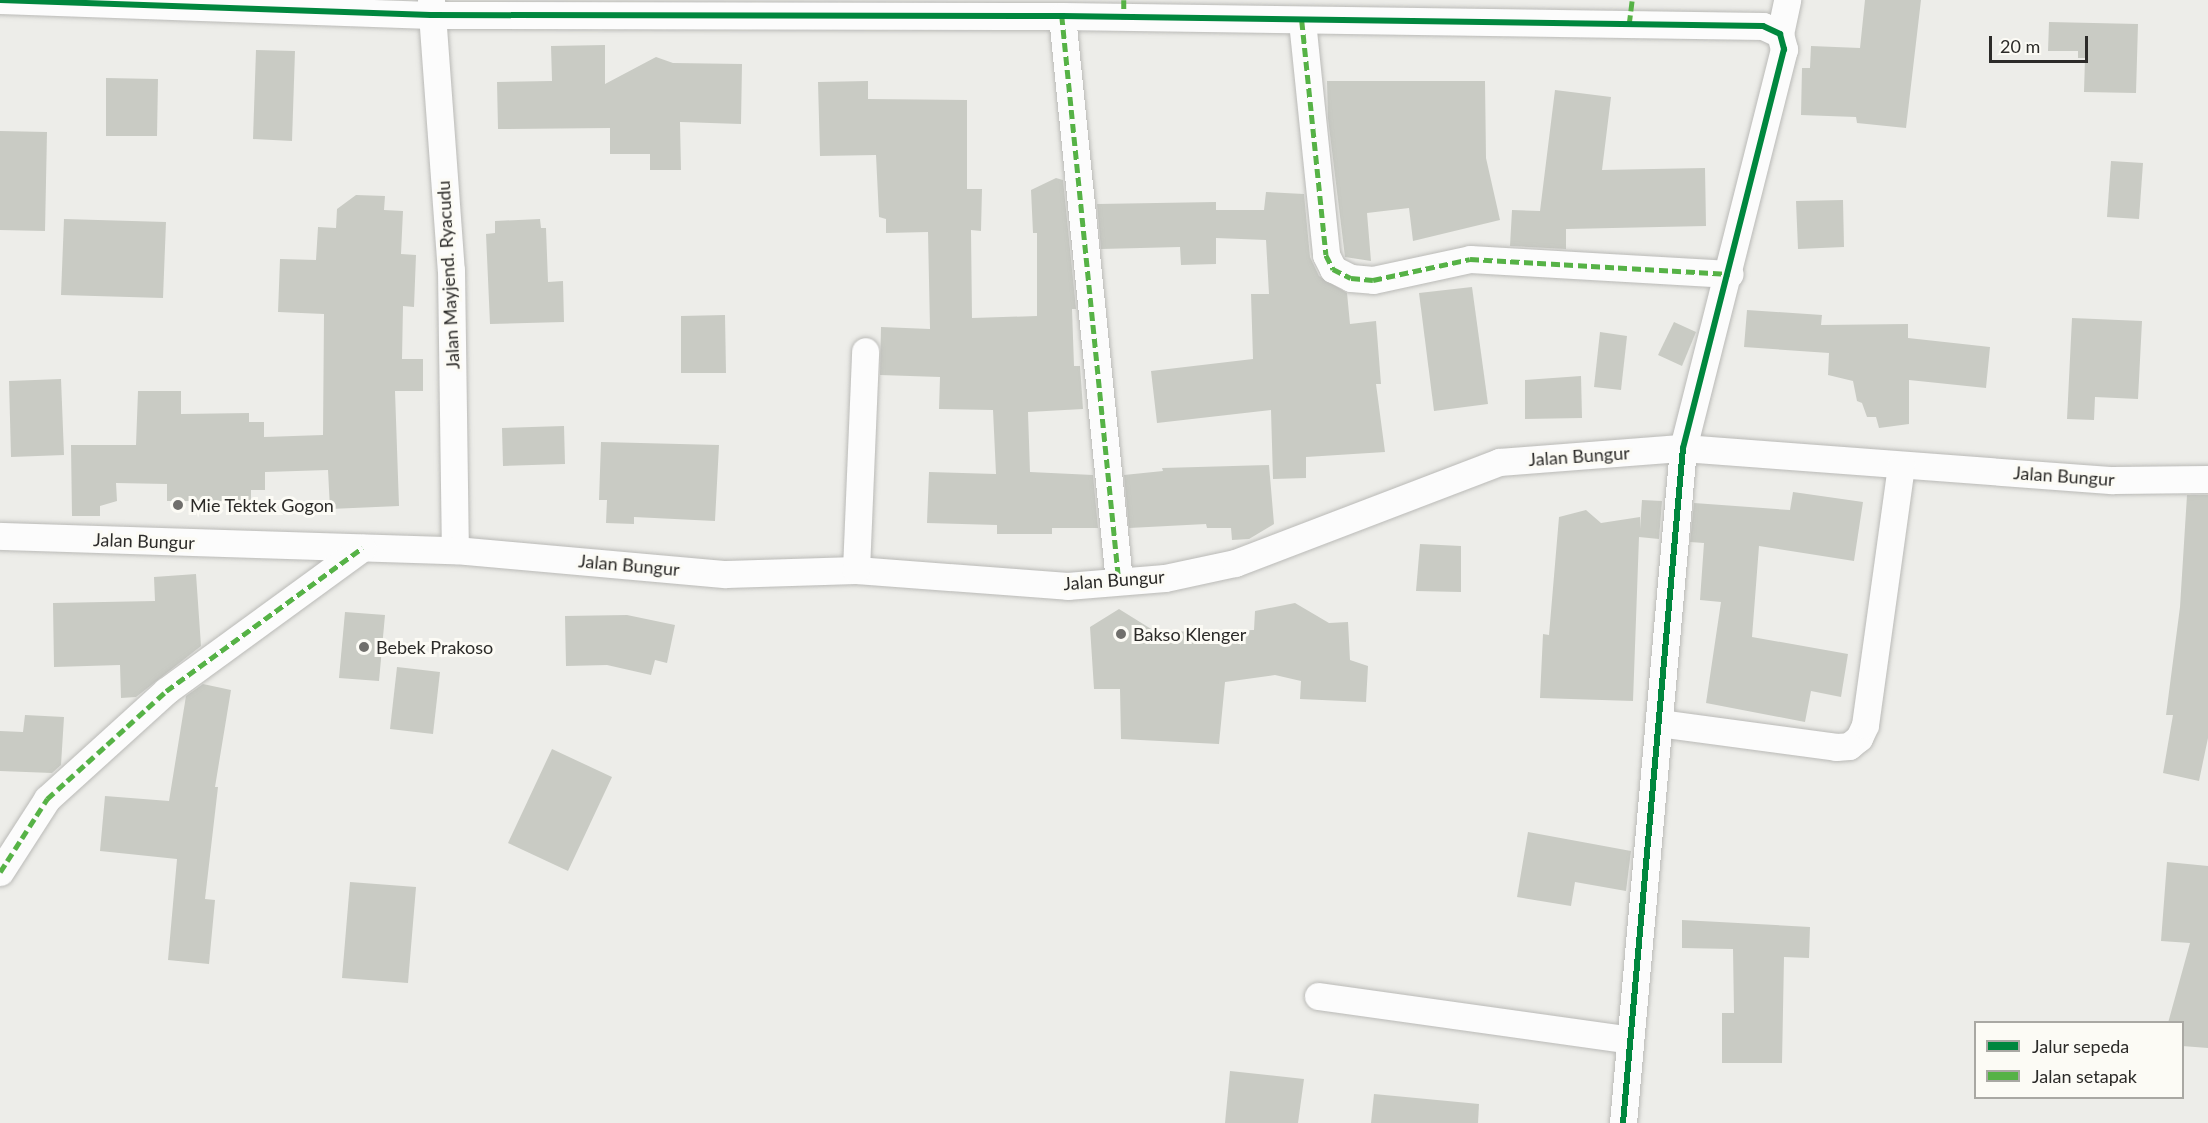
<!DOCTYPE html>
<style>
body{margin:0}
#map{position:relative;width:2208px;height:1123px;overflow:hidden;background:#edede9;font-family:Lato,sans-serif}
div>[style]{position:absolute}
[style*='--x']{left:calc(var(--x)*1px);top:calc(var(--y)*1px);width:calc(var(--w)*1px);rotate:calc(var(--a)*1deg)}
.building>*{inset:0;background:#c9cbc4}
.roads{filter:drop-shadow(0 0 2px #babab7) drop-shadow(0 0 2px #babab7)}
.street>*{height:27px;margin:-13.5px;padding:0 13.5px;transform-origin:13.5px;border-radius:13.5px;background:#fcfcfc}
.quiet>*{height:4.5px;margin-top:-2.25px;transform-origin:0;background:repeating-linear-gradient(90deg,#56b246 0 9px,transparent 0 13.5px)}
.cycleway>*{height:6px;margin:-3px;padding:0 3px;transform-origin:3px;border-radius:3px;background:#00873e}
.dots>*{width:16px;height:16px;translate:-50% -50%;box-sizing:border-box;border:3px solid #fcfbf5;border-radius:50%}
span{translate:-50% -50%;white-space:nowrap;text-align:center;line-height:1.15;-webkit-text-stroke:6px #fcfbf5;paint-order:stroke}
.street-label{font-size:18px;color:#2c2b29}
.poi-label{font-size:18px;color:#2c2b29}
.left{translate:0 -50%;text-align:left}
.legend{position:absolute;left:1974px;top:1021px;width:210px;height:78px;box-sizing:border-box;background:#fcfbf5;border:2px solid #a9a8a3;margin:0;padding:8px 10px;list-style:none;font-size:18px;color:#2c2b29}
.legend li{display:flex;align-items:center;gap:12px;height:30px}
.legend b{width:30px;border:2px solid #a9a8a3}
.scale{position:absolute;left:1989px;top:36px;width:99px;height:27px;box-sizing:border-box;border:3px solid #2c2b29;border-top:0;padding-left:8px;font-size:18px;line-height:21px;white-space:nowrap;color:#2c2b29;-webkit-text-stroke:4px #fcfbf5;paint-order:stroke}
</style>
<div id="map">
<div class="building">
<div style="clip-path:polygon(1865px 0,1921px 0,1906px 128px,1857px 123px,1856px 117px,1801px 115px,1802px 68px,1810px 68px,1811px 46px,1860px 48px)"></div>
<div style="clip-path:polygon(2049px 22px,2138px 24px,2136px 93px,2084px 92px,2085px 58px,2078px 58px,2078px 51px,2048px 51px)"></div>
<div style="clip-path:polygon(605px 45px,605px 84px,656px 57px,673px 63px,742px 64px,741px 124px,680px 122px,681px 170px,650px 170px,650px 154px,610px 154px,610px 128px,498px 129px,497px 82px,552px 81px,551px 46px)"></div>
<div style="clip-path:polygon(256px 50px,295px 51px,292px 141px,253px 139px)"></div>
<div style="clip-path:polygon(106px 78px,158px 79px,157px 136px,106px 136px)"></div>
<div style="clip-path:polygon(868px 81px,868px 99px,967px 100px,967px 189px,982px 189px,981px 231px,971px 230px,972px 318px,1037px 316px,1037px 233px,1033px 233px,1031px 190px,1056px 178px,1063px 180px,1076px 309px,1072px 309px,1074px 366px,1080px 366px,1083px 409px,1028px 412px,1030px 472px,1093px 475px,1098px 528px,1052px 528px,1052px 534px,997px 534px,997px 525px,927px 523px,929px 472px,996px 474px,993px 410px,939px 409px,940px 377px,880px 375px,881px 327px,930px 329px,928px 232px,886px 233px,886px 219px,879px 217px,876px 155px,820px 156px,818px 82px)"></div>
<div style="clip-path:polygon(1327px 81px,1485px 81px,1486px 158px,1500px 220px,1413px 241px,1409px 208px,1367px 213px,1371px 261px,1345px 257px,1328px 118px)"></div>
<div style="clip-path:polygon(1555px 90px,1611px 97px,1602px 170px,1705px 168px,1706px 226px,1566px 229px,1566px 249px,1510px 246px,1512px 210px,1540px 211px)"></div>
<div style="clip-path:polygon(0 131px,47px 132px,45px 231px,0 230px)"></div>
<div style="clip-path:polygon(2111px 161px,2143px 163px,2139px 219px,2107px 217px)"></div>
<div style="clip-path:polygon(1266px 192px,1304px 194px,1310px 257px,1319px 276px,1347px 293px,1350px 324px,1376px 321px,1381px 384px,1376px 384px,1385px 452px,1306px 457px,1306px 478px,1273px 479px,1271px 410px,1157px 423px,1151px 371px,1253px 359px,1251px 294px,1269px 294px,1266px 240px,1216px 238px,1216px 264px,1181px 265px,1180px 247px,1101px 249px,1097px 204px,1216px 202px,1216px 210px,1264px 210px)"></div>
<div style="clip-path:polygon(356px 195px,385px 196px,384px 210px,403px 211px,401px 254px,416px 255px,414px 307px,403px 306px,402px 359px,423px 359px,423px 391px,395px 391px,399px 506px,330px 509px,328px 470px,265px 472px,265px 490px,251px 490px,251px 501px,167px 501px,167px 484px,116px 483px,117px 501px,100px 506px,100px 516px,72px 516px,71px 445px,136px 445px,138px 391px,181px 391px,181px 414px,249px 413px,249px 422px,264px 422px,264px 437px,323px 435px,324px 314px,278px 312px,280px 259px,316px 260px,318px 227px,336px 228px,337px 209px)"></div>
<div style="clip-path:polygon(1843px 200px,1844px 247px,1798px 249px,1796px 201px)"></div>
<div style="clip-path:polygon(64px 219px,166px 222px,163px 298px,61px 295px)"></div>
<div style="clip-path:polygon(540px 219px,541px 228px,546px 228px,548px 282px,563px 281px,564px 322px,490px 324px,486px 234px,495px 233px,495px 221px)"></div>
<div style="clip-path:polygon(1472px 287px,1488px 404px,1434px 411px,1419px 293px)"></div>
<div style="clip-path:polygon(1747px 310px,1822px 315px,1821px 325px,1908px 324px,1908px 338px,1990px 347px,1986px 388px,1909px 380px,1909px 424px,1879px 428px,1876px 417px,1867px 417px,1862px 403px,1857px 401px,1853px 381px,1828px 375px,1829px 353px,1744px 347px)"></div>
<div style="clip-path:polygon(725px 315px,726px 373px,681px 373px,681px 316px)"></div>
<div style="clip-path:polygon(2072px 318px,2142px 321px,2138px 399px,2095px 397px,2094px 420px,2067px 419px)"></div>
<div style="clip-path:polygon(1674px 322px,1696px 332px,1682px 366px,1658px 355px)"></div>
<div style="clip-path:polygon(1600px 332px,1627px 336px,1621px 390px,1594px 387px)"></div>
<div style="clip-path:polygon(1581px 376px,1582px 418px,1525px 419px,1525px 380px)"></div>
<div style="clip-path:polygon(61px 379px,64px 455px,11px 457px,9px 381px)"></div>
<div style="clip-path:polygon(564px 426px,565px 464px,503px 466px,502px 428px)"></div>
<div style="clip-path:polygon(601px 442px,719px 445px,715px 521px,634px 517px,634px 524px,606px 523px,607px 500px,599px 500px)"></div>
<div style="clip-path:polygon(1269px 465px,1274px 524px,1249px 539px,1232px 540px,1231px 528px,1207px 528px,1206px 524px,1129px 528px,1124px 475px,1163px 471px,1162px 468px)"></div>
<div style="clip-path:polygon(1793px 492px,1863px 502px,1854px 561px,1759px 546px,1752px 637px,1848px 654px,1841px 697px,1811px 691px,1805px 722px,1706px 703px,1721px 602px,1700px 600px,1704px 543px,1690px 542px,1694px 503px,1790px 510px)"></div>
<div style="clip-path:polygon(2187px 495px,2208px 495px,2208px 738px,2199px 781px,2163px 773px,2173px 715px,2166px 715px,2180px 607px)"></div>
<div style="clip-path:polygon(1642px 500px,1662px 501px,1659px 539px,1639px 537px,1633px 701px,1540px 698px,1543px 634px,1549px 635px,1559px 517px,1586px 510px,1601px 523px,1640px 517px,1640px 529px)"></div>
<div style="clip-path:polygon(1420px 544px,1461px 546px,1461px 592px,1416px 591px)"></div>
<div style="clip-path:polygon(196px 574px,201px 646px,136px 697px,121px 698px,120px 665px,54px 667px,53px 603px,155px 601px,154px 577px)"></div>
<div style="clip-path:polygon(1295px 603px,1329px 623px,1348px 622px,1350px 660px,1368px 666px,1366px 702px,1300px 699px,1301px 681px,1275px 675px,1225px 682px,1219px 744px,1121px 739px,1120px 689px,1094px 689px,1090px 627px,1119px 609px,1156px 632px,1254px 630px,1255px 611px)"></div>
<div style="clip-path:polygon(345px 612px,385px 615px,379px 681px,339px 678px)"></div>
<div style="clip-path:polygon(627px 615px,675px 625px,667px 663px,655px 660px,651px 675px,607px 665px,566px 666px,565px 616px)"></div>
<div style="clip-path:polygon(397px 667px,440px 672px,433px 734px,390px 729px)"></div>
<div style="clip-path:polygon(203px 684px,231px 690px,215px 787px,218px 787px,205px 899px,215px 900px,209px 964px,168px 960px,177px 859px,100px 851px,105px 796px,169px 801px,186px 696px)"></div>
<div style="clip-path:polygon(25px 715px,64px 717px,61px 765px,52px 773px,0 771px,0 731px,23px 732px)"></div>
<div style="clip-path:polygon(552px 749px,612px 777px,568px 871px,508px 843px)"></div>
<div style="clip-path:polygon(1528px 832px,1631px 851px,1626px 891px,1575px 882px,1571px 906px,1517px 897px)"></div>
<div style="clip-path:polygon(2167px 862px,2208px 866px,2208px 1048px,2182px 1046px,2182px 1023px,2168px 1023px,2190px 943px,2161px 941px)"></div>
<div style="clip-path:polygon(350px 882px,416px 887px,408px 983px,342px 978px)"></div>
<div style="clip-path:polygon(1682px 920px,1810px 927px,1809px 958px,1784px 957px,1782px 1063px,1722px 1063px,1722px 1013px,1734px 1013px,1733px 949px,1682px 948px)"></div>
<div style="clip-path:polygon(1230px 1071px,1304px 1079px,1298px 1123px,1225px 1123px)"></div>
<div style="clip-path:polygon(1374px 1094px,1479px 1104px,1478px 1123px,1371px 1123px)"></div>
</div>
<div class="roads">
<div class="street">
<div style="--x:0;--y:0;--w:431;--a:2"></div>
<div style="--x:431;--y:15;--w:631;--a:0.09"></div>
<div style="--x:1062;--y:16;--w:701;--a:0.82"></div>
<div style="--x:1763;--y:26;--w:19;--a:25"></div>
<div style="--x:1780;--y:34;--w:16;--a:75"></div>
<div style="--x:1784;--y:49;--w:412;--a:104.2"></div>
<div style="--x:1683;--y:448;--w:678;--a:95.08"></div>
<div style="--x:431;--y:0;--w:271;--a:85.8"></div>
<div style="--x:451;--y:270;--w:280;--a:89.2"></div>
<div style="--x:1062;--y:16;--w:568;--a:84.24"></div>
<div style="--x:1302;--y:21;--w:235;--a:84.1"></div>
<div style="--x:1326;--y:255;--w:16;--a:63"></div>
<div style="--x:1333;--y:269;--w:20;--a:27"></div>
<div style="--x:1351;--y:278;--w:22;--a:5"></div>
<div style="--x:1373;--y:280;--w:99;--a:-12.2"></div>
<div style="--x:1470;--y:259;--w:260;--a:3.3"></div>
<div style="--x:1780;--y:34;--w:35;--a:-78"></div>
<div style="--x:0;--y:536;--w:455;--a:1.8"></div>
<div style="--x:455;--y:550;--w:272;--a:5.1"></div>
<div style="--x:726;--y:574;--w:130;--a:-1.8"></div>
<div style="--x:856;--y:570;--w:212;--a:4.3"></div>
<div style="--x:1067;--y:586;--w:98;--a:-4.7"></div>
<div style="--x:1165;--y:578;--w:72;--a:-12.1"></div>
<div style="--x:1235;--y:563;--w:283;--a:-20.9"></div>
<div style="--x:1499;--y:462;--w:185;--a:-4.4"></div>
<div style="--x:1683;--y:448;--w:431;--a:4.3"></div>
<div style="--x:2113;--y:480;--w:95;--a:-0.6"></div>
<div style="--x:856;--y:570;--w:219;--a:-87.6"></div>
<div style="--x:1659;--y:723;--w:179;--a:7.7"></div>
<div style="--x:1836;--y:747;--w:13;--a:-4"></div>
<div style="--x:1849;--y:746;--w:13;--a:-39"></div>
<div style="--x:1859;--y:738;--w:14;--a:-65"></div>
<div style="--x:1865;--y:725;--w:262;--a:-82.1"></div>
<div style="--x:0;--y:872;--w:87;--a:-57.2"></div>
<div style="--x:47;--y:799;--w:161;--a:-42.2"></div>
<div style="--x:166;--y:691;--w:243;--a:-36.1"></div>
<div style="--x:1318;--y:996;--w:315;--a:8"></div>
</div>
</div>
<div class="quiet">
<div style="--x:1124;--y:0;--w:19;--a:90"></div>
<div style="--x:1062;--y:16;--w:568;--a:84.24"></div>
<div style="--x:1302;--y:21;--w:235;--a:84.1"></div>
<div style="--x:1326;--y:255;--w:16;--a:63"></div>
<div style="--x:1333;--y:269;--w:20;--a:27"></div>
<div style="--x:1351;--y:278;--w:22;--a:5"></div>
<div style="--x:1373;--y:280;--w:99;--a:-12.2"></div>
<div style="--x:1470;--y:259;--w:260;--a:3.3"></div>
<div style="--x:1629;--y:24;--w:24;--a:-83"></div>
<div style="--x:0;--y:872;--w:87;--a:-57.2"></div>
<div style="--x:47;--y:799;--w:161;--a:-42.2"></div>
<div style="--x:166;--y:691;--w:243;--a:-36.1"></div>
</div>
<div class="cycleway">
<div style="--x:0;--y:0;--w:431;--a:2"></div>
<div style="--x:431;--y:15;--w:631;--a:0.09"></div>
<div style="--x:1062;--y:16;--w:701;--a:0.82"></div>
<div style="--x:1763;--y:26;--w:19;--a:25"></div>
<div style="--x:1780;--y:34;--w:16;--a:75"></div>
<div style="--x:1784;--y:49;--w:412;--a:104.2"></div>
<div style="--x:1683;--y:448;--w:678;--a:95.08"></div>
</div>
<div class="dots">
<div style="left:178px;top:505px;background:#706f6c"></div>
<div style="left:1121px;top:634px;background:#706f6c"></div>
<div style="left:364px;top:647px;background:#706f6c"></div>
</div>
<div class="street-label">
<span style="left:448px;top:275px;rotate:-93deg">Jalan Mayjend. Ryacudu</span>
<span style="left:1579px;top:456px;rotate:-4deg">Jalan Bungur</span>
<span style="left:2064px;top:476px;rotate:4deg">Jalan Bungur</span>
<span style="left:144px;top:541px;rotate:2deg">Jalan Bungur</span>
<span style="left:629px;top:565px;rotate:5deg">Jalan Bungur</span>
<span style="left:1114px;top:580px;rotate:-4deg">Jalan Bungur</span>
</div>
<div class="poi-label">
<span class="left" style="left:190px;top:505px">Mie Tektek Gogon</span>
<span class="left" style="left:1133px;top:634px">Bakso Klenger</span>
<span class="left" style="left:376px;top:647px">Bebek Prakoso</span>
</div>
<ul class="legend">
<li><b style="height:8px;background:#00873e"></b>Jalur sepeda</li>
<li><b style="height:8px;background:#56b246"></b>Jalan setapak</li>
</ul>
<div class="scale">20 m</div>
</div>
